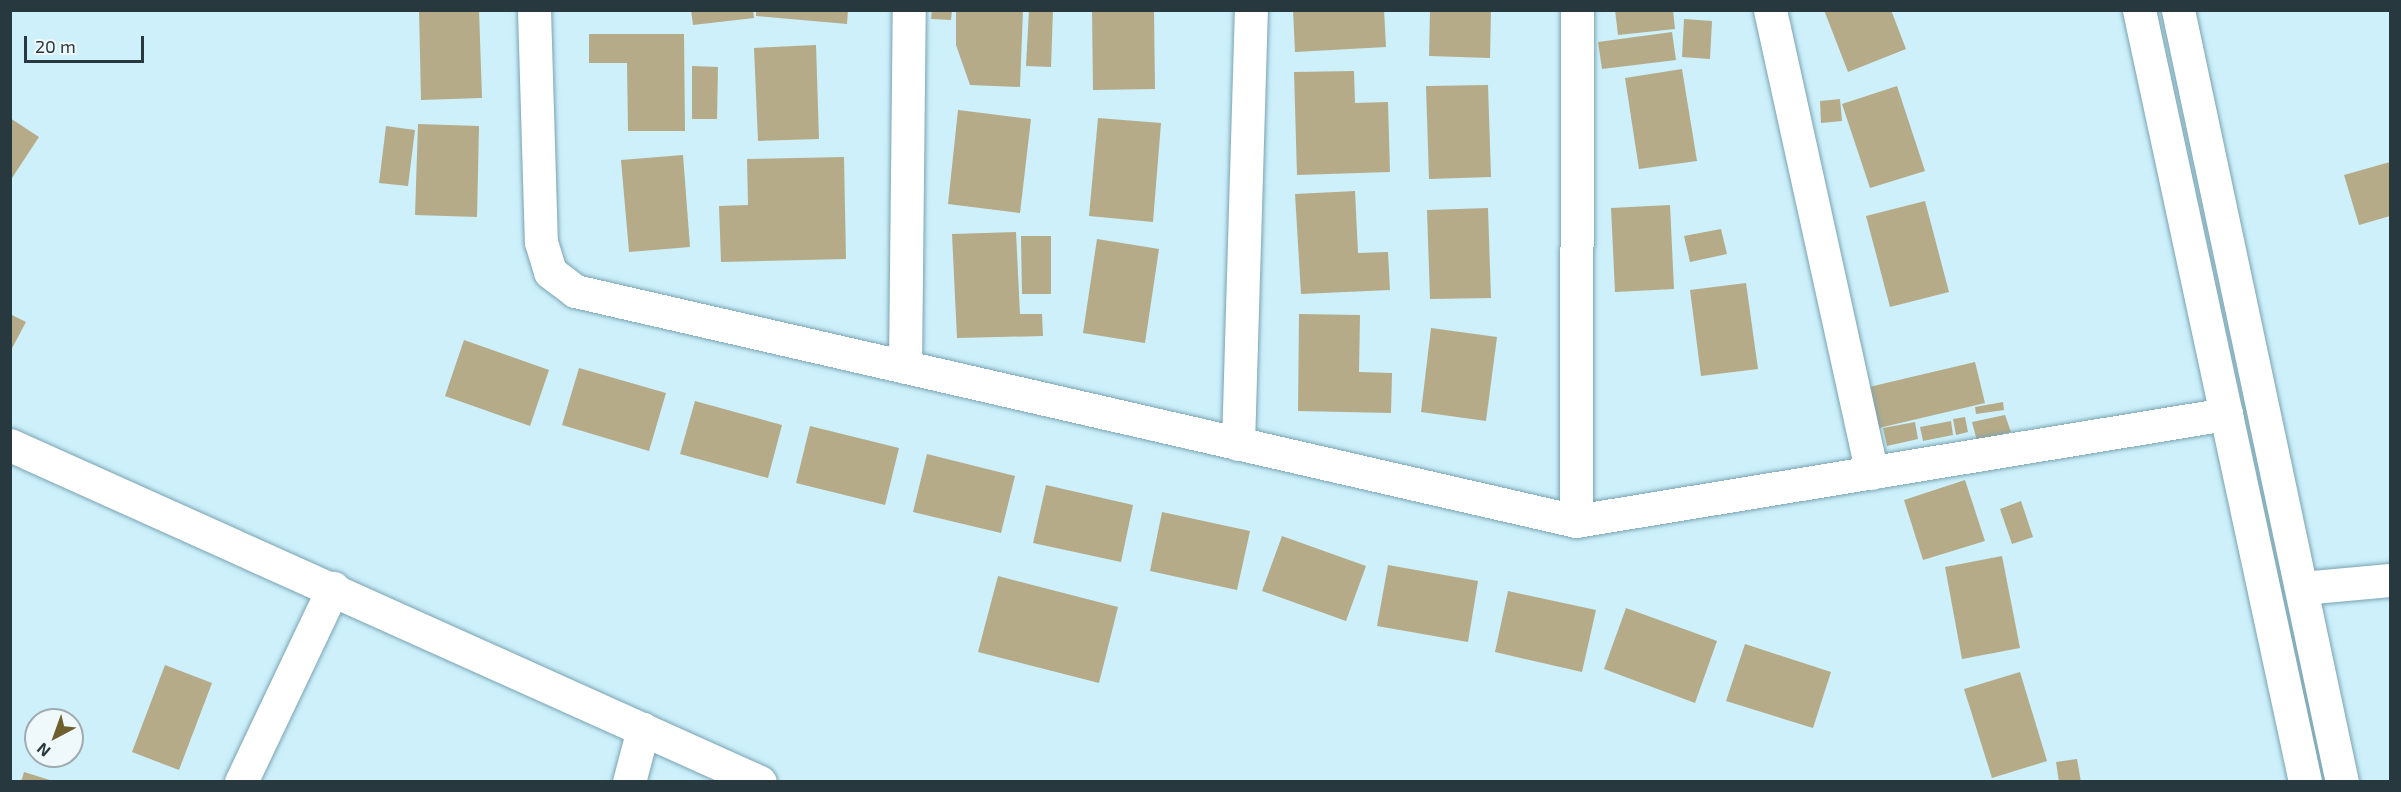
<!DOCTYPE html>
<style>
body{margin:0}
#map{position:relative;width:2401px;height:792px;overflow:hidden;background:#cdf0fb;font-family:"Exo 2",sans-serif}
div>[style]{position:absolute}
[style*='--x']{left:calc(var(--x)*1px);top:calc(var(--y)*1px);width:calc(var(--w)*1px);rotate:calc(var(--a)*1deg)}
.building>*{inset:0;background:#b5ab88}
.roads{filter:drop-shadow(0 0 2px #79a3b1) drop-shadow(0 0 2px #79a3b1)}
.street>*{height:33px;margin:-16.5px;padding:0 16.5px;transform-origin:16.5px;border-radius:16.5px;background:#fff}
.secondary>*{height:33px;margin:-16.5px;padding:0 16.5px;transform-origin:16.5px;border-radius:16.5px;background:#fff}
.primary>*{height:33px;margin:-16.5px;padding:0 16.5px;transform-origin:16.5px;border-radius:16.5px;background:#fff}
span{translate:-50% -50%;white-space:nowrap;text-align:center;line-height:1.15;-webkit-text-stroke:5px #eff8fb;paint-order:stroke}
.frame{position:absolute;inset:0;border:12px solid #27383e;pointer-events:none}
.north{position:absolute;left:24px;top:708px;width:60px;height:60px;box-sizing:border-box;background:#eff8fb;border:2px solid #9fabaf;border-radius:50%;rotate:221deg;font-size:16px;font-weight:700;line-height:24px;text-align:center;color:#27383e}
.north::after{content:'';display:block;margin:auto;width:21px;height:27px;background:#6e5f2c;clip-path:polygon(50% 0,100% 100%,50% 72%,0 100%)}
.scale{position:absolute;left:24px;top:36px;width:120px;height:27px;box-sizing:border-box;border:3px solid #27383e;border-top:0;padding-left:8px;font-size:18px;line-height:21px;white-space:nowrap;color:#27383e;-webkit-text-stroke:4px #eff8fb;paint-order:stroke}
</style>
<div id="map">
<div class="building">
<div style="clip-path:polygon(419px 10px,479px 10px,482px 98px,421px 100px)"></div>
<div style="clip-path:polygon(691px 10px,753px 10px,754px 18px,693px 25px)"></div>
<div style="clip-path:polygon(756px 10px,848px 10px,847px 24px,756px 16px)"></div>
<div style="clip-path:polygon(932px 10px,952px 10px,951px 20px,931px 19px)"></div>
<div style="clip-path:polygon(956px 10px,1023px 10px,1020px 87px,970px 85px,956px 45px)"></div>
<div style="clip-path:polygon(1029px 10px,1053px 10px,1051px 67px,1026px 66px)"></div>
<div style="clip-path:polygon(1092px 10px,1154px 10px,1155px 89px,1093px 90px)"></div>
<div style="clip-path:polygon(1293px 10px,1384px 10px,1386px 47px,1295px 52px)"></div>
<div style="clip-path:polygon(1430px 10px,1491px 10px,1490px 58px,1429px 56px)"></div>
<div style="clip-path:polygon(1615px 10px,1673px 10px,1675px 29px,1618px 35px)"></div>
<div style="clip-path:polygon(1824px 10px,1891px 10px,1906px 49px,1848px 72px)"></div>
<div style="clip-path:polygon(1684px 19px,1712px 21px,1710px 59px,1682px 57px)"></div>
<div style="clip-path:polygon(1672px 32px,1676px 60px,1602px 69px,1598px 42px)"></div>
<div style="clip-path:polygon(589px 34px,684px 34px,685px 131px,628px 131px,627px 63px,589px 63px)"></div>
<div style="clip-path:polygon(816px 45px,819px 139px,758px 141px,754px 48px)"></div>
<div style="clip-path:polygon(692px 66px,718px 67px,717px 119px,692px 119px)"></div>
<div style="clip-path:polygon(1682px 69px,1697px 161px,1639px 169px,1625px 78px)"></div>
<div style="clip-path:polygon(1354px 71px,1355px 103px,1388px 102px,1390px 172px,1297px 175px,1294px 72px)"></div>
<div style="clip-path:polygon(1488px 85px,1491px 177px,1429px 179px,1426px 86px)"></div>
<div style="clip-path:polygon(1897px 86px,1925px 171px,1870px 188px,1842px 104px)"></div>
<div style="clip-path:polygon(1840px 99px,1842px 121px,1821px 123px,1820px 101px)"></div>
<div style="clip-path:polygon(958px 110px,1031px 119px,1020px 213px,948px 204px)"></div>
<div style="clip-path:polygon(10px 118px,39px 137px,10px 181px)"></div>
<div style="clip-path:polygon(1098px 118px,1161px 123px,1153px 222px,1089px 216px)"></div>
<div style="clip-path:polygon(418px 124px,479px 126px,477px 217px,415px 215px)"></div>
<div style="clip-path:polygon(386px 126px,415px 130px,408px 186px,379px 183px)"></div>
<div style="clip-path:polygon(683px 155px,690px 247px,629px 252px,621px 160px)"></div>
<div style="clip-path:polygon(844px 157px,846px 259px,721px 262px,719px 206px,748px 205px,747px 159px)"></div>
<div style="clip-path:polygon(2390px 162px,2390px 216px,2359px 225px,2344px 175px)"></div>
<div style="clip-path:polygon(1355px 191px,1358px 253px,1388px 252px,1390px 290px,1301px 294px,1295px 194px)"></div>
<div style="clip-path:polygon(1925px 201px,1949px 292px,1890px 307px,1866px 216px)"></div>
<div style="clip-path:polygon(1670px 205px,1674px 289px,1615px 292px,1611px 208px)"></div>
<div style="clip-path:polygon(1488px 208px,1491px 298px,1430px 299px,1427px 210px)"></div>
<div style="clip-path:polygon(1721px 229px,1727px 254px,1690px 262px,1684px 236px)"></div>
<div style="clip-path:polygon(1016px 232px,1020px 314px,1042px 314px,1043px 336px,957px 338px,952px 234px)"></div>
<div style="clip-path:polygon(1021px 236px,1051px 236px,1051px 294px,1022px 294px)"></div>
<div style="clip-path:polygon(1097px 239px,1159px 249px,1145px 343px,1083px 333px)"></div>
<div style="clip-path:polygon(1746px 283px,1758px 369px,1701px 376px,1690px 290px)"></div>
<div style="clip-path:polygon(10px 314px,26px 322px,10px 352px)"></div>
<div style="clip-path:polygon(1299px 314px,1360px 315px,1359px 372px,1392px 373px,1391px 413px,1298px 411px)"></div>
<div style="clip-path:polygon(1431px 328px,1497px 337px,1486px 421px,1421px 412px)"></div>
<div style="clip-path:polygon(464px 340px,549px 370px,530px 426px,445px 396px)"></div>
<div style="clip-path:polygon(1975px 362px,1985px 403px,1879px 428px,1869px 387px)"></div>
<div style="clip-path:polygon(579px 368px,666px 393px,649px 451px,562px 425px)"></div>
<div style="clip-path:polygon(695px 401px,782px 425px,768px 478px,680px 454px)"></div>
<div style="clip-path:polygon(2003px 402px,2004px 410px,1976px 414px,1975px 407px)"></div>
<div style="clip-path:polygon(2005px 415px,2011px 432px,1977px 441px,1972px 422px)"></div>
<div style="clip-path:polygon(1965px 417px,1968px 432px,1956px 435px,1953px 419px)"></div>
<div style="clip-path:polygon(1951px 421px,1953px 435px,1923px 441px,1920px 427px)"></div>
<div style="clip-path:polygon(1915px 422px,1918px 439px,1887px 446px,1883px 428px)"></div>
<div style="clip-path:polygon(810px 426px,899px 448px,885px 505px,796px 483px)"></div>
<div style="clip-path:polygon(927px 454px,1015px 476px,1001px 533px,913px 512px)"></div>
<div style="clip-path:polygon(1965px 480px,1985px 541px,1923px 560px,1904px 500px)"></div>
<div style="clip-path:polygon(1046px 485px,1133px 505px,1121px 562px,1033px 543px)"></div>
<div style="clip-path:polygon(2021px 501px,2033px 537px,2012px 544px,2000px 509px)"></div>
<div style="clip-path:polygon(1162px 512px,1250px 531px,1237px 590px,1150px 571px)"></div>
<div style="clip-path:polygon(1282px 536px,1366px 566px,1346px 621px,1262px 591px)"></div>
<div style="clip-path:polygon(2002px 556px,2020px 648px,1962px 659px,1945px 567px)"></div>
<div style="clip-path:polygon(1388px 565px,1478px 581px,1468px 642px,1377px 626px)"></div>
<div style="clip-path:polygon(998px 576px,1118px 607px,1099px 683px,978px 652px)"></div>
<div style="clip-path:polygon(1508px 591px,1596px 610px,1582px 672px,1495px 652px)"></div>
<div style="clip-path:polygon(1626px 608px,1717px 641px,1695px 703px,1604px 669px)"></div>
<div style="clip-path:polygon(1745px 644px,1831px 672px,1813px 728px,1726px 701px)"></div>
<div style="clip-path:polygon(165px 665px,212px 683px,179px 770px,132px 752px)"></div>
<div style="clip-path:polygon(2020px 672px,2047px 761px,1992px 778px,1964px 689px)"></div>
<div style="clip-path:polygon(2077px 759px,2081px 782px,2059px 782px,2056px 762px)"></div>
<div style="clip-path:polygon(24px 772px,53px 781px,53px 782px,21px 782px)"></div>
</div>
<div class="roads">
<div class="street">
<div style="--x:534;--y:10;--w:232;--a:88.3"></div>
<div style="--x:541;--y:242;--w:31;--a:73"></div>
<div style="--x:550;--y:272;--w:31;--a:37"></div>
<div style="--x:575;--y:291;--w:1027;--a:12.94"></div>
<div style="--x:1576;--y:521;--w:659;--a:-9.35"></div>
<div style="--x:1770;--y:10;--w:474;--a:77.6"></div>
<div style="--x:905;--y:367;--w:357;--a:-89.4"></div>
<div style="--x:1238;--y:444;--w:434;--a:-88.3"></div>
<div style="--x:1576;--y:521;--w:511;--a:-89.89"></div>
<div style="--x:2302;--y:588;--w:88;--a:-5.2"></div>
<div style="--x:241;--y:782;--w:215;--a:-64.6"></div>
<div style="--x:629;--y:782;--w:55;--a:-75.2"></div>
</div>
<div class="secondary">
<div style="--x:10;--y:445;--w:822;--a:24.2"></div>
</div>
<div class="primary">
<div style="--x:2139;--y:10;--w:790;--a:77.86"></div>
<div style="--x:2178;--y:10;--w:789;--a:78.01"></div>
</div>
</div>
<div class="frame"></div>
<div class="north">N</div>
<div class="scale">20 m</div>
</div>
